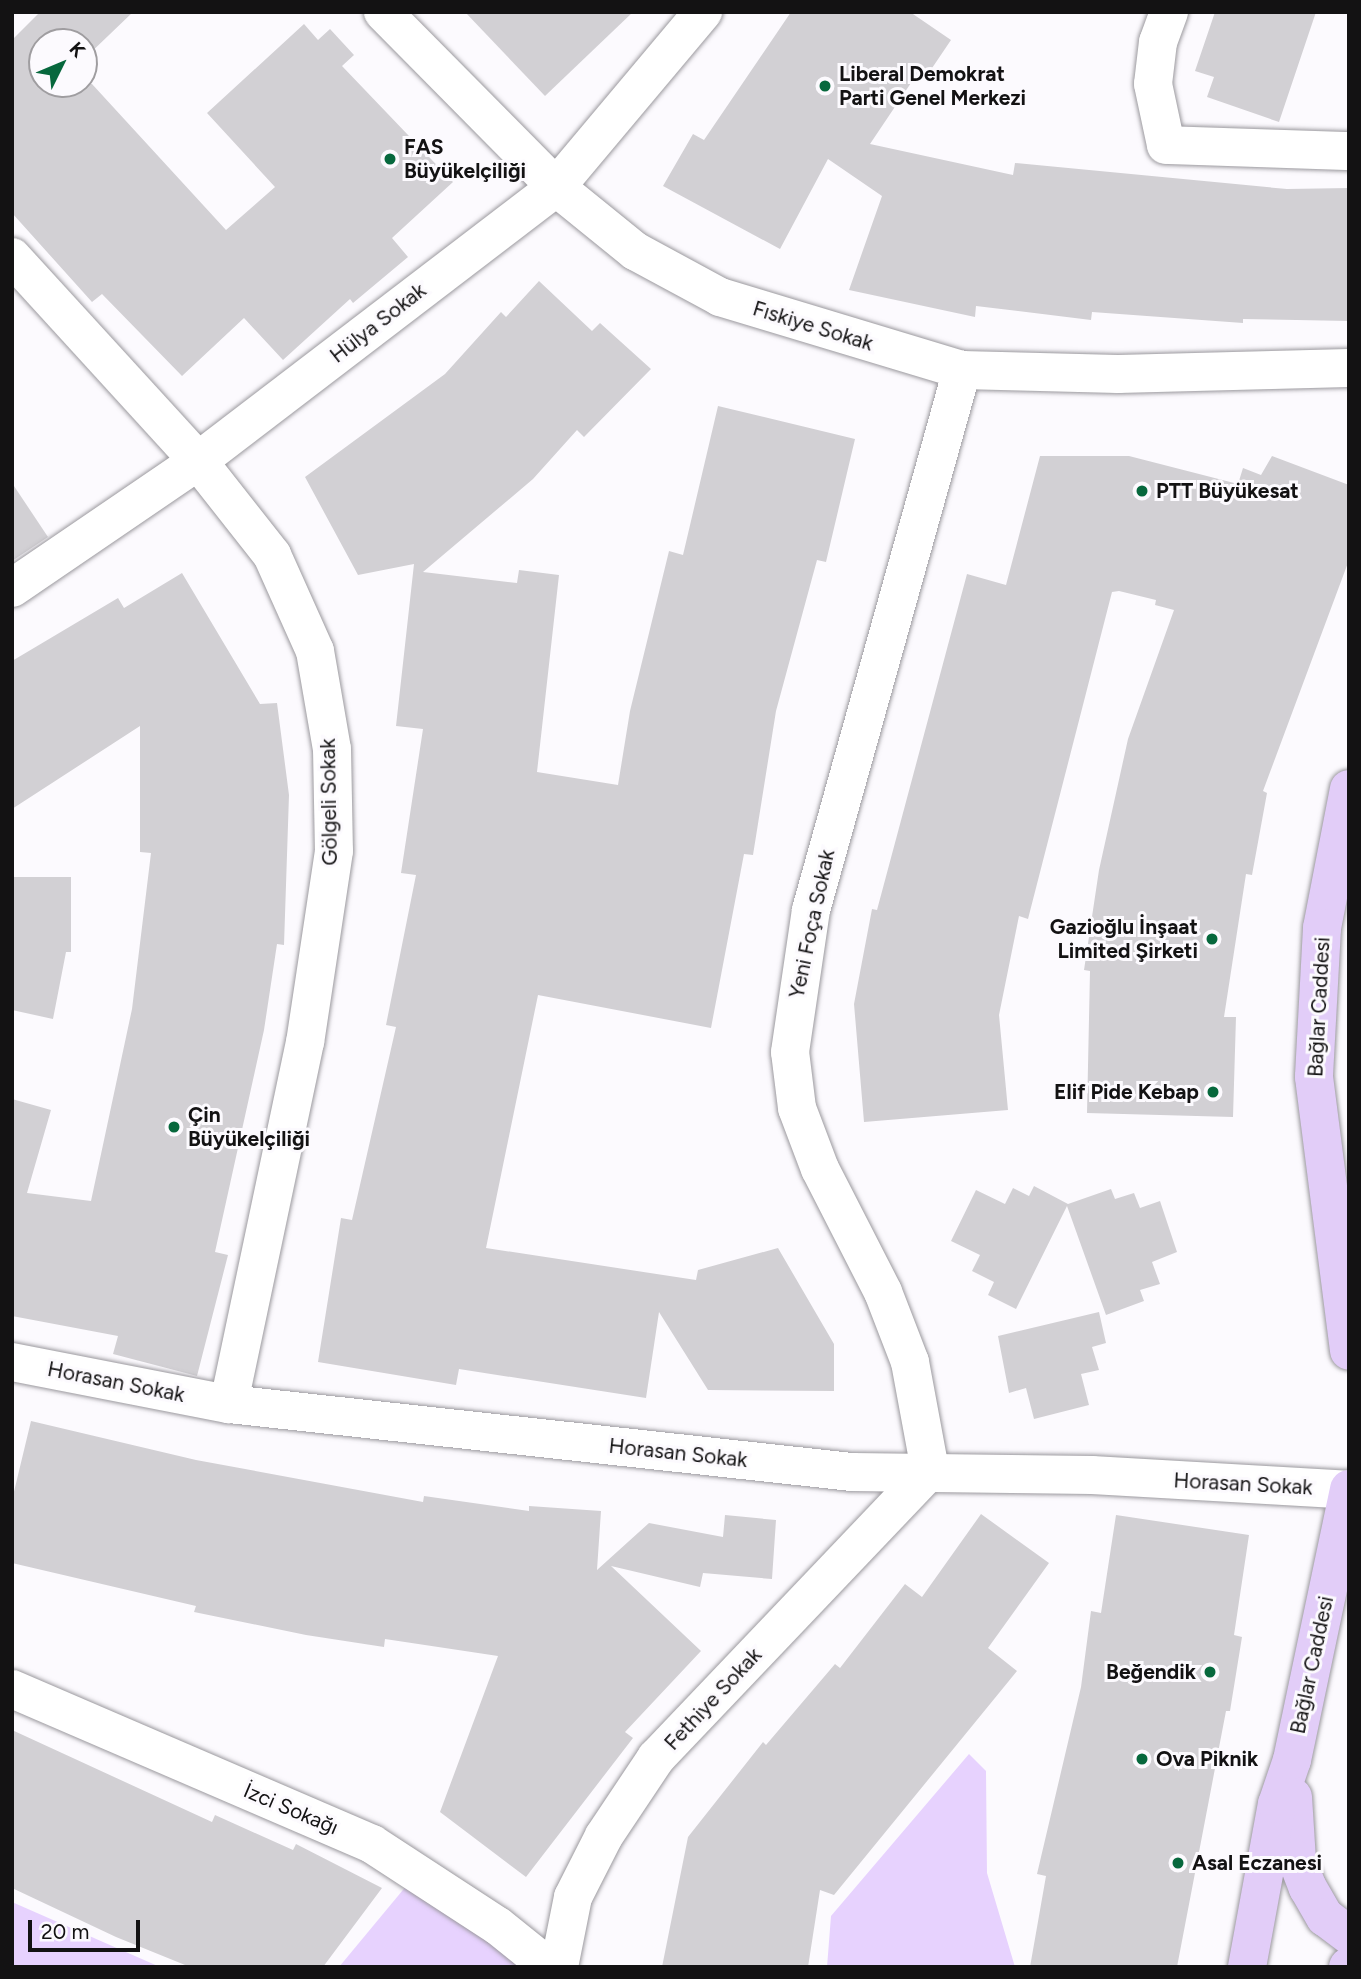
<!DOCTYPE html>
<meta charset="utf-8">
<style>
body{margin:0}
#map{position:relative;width:1361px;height:1979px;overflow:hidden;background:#fcfafe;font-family:Figtree,sans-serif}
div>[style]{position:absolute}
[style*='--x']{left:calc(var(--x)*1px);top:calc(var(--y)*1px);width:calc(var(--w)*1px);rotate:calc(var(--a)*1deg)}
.green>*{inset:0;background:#e7d2fe}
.building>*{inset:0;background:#d2d0d4}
.roads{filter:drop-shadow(0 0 2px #9b999e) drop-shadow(0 0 2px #9b999e)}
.minor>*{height:38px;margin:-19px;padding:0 19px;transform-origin:19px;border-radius:19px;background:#fff}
.major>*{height:38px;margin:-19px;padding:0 19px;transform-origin:19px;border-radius:19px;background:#e2cdf8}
.dots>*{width:19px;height:19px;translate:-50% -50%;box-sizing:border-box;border:4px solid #fcfafe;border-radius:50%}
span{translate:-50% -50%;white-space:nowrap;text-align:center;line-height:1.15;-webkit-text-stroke:6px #fcfafe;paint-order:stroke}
.poi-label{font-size:21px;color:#131213;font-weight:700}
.left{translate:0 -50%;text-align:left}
.right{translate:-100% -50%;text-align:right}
.street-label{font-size:21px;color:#131213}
.frame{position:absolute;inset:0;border:14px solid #131213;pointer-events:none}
.north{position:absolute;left:28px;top:28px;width:70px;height:70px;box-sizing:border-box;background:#fcfafe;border:2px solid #9f9da0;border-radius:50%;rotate:47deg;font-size:19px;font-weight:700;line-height:28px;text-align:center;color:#131213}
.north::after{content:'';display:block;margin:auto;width:24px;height:32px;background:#07683d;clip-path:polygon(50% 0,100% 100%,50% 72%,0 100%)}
.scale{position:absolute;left:28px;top:1920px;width:112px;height:32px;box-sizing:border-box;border:4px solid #131213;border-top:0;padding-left:9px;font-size:21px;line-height:24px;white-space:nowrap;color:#131213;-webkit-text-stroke:5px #fcfafe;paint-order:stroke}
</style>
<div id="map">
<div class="green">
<div style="clip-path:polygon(969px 1754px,986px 1771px,987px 1873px,1015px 1967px,827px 1967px,831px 1916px)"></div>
<div style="clip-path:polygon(417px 1873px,549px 1967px,339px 1967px)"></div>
<div style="clip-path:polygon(12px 1902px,160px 1967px,12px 1967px)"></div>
</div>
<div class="building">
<div style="clip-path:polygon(40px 12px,133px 12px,84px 59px,84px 42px,42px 42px,42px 84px,92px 84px,226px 230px,275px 187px,207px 113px,304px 24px,318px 40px,330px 29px,354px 55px,342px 66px,453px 182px,392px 238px,408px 257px,353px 303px,350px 299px,283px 360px,244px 318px,182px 376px,102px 294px,92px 302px,12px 213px,12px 40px)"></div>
<div style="clip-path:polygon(465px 12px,633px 12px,545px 96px)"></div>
<div style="clip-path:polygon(791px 12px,910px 12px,951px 40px,926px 77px,919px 71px,870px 144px,1013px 175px,1015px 163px,1287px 189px,1349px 188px,1349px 321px,1243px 319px,1243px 323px,1092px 312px,1091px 320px,976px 306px,975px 317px,849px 290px,882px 196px,828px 159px,780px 249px,663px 186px,693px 134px,704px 140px)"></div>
<div style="clip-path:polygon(1215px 12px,1316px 12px,1279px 122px,1207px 97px,1214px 77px,1195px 71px)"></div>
<div style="clip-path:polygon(539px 281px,592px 331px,600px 323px,651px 369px,584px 437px,577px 430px,533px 479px,423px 572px,517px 583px,519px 570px,559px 575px,537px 772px,618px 785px,630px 711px,669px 551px,683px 555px,718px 406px,855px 439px,826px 562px,817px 560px,776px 711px,753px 855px,744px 854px,711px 1028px,538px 995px,486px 1248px,696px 1280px,698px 1270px,778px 1248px,834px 1344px,834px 1391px,708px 1390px,659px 1312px,646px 1398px,459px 1369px,456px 1385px,318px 1362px,341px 1218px,352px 1220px,396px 1027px,386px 1025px,416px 875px,401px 873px,423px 729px,396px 726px,414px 564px,358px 575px,305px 477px,445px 374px,501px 312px,506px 317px)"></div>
<div style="clip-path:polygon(1040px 456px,1129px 456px,1238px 484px,1243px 468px,1261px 475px,1272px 456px,1349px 485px,1349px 560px,1263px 791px,1267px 793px,1252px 875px,1246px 874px,1224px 1017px,1236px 1017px,1233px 1117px,1087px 1113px,1090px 971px,1084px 970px,1099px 870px,1128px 739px,1174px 610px,1155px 605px,1156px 600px,1119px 591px,1112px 592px,1028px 919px,1019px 916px,999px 1015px,1008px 1110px,864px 1122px,854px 1004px,872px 909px,877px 910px,967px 574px,1006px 585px)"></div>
<div style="clip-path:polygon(12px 483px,48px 537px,12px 561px)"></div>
<div style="clip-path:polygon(182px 573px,260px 704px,277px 703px,289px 795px,284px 945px,277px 944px,264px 1030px,215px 1252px,228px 1255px,197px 1376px,113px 1354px,118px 1336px,12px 1316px,12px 1099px,51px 1110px,27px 1193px,91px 1201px,132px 1009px,151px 853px,140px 852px,140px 726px,12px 809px,12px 661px,118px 598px,124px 608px)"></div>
<div style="clip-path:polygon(12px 877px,71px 877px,71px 952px,66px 952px,53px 1019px,12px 1010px)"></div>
<div style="clip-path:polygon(1034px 1186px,1068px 1204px,1111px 1189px,1115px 1199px,1134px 1193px,1140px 1208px,1160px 1201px,1177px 1252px,1152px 1262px,1160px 1284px,1140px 1290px,1144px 1301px,1106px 1315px,1067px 1206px,1016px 1309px,988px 1295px,994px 1282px,972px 1271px,980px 1255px,951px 1241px,976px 1190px,1005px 1204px,1013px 1188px,1029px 1196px)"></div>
<div style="clip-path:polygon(1099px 1312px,1106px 1343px,1092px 1347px,1099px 1370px,1081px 1374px,1089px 1405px,1034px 1419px,1026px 1388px,1009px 1393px,998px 1336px)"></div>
<div style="clip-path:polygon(31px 1421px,196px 1460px,423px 1502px,424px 1496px,529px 1511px,529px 1506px,601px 1511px,597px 1570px,649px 1523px,723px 1537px,725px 1515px,776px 1520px,772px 1579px,703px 1573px,700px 1587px,611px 1566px,701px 1651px,625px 1732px,633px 1738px,526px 1877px,440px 1812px,498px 1656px,385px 1639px,384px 1647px,306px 1635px,194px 1612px,196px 1606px,12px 1563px,12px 1500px)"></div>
<div style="clip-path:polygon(981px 1514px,1049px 1563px,988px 1648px,1017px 1671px,834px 1895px,820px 1890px,808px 1967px,662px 1967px,688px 1837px,763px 1742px,766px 1745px,835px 1664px,840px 1668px,905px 1584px,922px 1597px)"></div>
<div style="clip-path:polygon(1116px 1515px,1249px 1535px,1234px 1635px,1242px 1637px,1230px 1711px,1226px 1711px,1177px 1967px,1030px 1967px,1046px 1876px,1037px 1874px,1081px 1687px,1091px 1611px,1101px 1613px)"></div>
<div style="clip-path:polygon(12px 1730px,212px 1822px,215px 1815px,293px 1850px,296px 1844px,382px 1888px,323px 1967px,190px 1967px,116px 1937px,12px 1888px)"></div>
</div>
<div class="roads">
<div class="minor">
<div style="--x:383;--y:12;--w:246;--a:45.3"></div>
<div style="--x:556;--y:187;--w:102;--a:39"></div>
<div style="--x:635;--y:251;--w:97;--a:28.4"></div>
<div style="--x:720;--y:297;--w:253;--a:16.8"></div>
<div style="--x:962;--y:370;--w:156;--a:1.5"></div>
<div style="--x:1118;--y:374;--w:231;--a:-1.5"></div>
<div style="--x:1169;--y:12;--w:32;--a:110"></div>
<div style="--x:1158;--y:42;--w:42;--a:96.8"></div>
<div style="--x:1153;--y:84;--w:62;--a:78"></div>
<div style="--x:1166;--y:145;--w:183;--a:1.9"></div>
<div style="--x:12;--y:257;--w:276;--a:47.6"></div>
<div style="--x:198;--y:461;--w:120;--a:51.8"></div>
<div style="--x:272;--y:555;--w:105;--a:65.9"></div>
<div style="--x:315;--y:651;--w:99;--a:80.2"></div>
<div style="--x:332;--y:749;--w:102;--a:88.9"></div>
<div style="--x:334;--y:851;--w:193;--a:98.6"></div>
<div style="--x:305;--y:1042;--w:370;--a:101.9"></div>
<div style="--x:12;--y:588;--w:225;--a:-34.3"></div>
<div style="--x:198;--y:461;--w:451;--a:-37.4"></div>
<div style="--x:556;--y:187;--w:229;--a:-50"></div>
<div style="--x:12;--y:1362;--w:221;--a:11"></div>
<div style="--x:229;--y:1404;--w:627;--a:6.23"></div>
<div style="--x:852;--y:1472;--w:240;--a:0.7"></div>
<div style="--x:1092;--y:1475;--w:257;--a:3.3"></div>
<div style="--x:930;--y:1470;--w:110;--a:-100.5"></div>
<div style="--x:910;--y:1362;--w:75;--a:-111.1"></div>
<div style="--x:883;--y:1292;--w:138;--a:-117.1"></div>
<div style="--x:820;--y:1169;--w:65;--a:-110.7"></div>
<div style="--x:797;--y:1108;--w:56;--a:-97.1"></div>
<div style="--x:790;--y:1052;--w:144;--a:-81.6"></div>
<div style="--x:811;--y:910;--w:561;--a:-74.38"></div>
<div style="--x:12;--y:1689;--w:392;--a:23.3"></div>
<div style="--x:372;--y:1844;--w:150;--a:33.1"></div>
<div style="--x:498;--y:1926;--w:65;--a:38.8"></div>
<div style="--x:559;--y:1967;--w:71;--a:-78.7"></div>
<div style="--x:573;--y:1897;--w:68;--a:-63.1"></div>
<div style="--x:604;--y:1836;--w:94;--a:-56.3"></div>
<div style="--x:656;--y:1758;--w:398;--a:-46.4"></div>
</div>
<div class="major">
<div style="--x:1349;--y:789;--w:142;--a:101"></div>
<div style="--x:1322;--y:928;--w:149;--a:93.1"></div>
<div style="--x:1314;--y:1077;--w:276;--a:82.7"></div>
<div style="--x:1293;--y:1797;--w:63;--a:86.4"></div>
<div style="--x:1297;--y:1860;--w:30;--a:69"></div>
<div style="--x:1308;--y:1888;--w:34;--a:60"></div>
<div style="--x:1325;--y:1917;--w:30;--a:37"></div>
<div style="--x:1247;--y:1967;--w:166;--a:-79.6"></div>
<div style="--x:1277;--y:1804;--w:46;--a:-71.2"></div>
<div style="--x:1292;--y:1760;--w:277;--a:-78.1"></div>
<div style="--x:1348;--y:1967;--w:1;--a:-45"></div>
</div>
</div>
<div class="dots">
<div style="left:825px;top:86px;background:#07683d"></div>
<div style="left:390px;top:159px;background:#07683d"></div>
<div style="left:1142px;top:491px;background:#07683d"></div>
<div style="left:1212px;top:939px;background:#07683d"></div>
<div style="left:1213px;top:1092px;background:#07683d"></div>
<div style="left:174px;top:1127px;background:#07683d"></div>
<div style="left:1210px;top:1672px;background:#07683d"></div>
<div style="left:1142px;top:1759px;background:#07683d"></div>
<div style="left:1178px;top:1863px;background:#07683d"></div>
</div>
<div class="poi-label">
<span class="left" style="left:839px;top:86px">Liberal Demokrat<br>Parti Genel Merkezi</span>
<span class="left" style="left:404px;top:159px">FAS<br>Büyükelçiliği</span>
<span class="left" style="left:1156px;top:491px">PTT Büyükesat</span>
<span class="right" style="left:1198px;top:939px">Gazioğlu İnşaat<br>Limited Şirketi</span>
<span class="right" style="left:1199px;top:1092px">Elif Pide Kebap</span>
<span class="left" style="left:188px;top:1127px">Çin<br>Büyükelçiliği</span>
<span class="right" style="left:1196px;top:1672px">Beğendik</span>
<span class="left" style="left:1156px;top:1759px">Ova Piknik</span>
<span class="left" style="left:1192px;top:1863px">Asal Eczanesi</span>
</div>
<div class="street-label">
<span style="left:378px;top:323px;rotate:-38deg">Hülya Sokak</span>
<span style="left:813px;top:326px;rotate:17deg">Fıskiye Sokak</span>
<span style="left:329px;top:802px;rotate:-91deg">Gölgeli Sokak</span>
<span style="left:812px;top:924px;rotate:-78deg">Yeni Foça Sokak</span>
<span style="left:1319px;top:1007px;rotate:-87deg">Bağlar Caddesi</span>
<span style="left:116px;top:1382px;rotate:11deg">Horasan Sokak</span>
<span style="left:678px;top:1453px;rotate:6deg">Horasan Sokak</span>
<span style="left:1243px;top:1484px;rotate:3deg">Horasan Sokak</span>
<span style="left:1312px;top:1665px;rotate:-78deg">Bağlar Caddesi</span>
<span style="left:713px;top:1699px;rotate:-47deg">Fethiye Sokak</span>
<span style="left:291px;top:1809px;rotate:23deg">İzci Sokağı</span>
</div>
<div class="frame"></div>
<div class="north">K</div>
<div class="scale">20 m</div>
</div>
